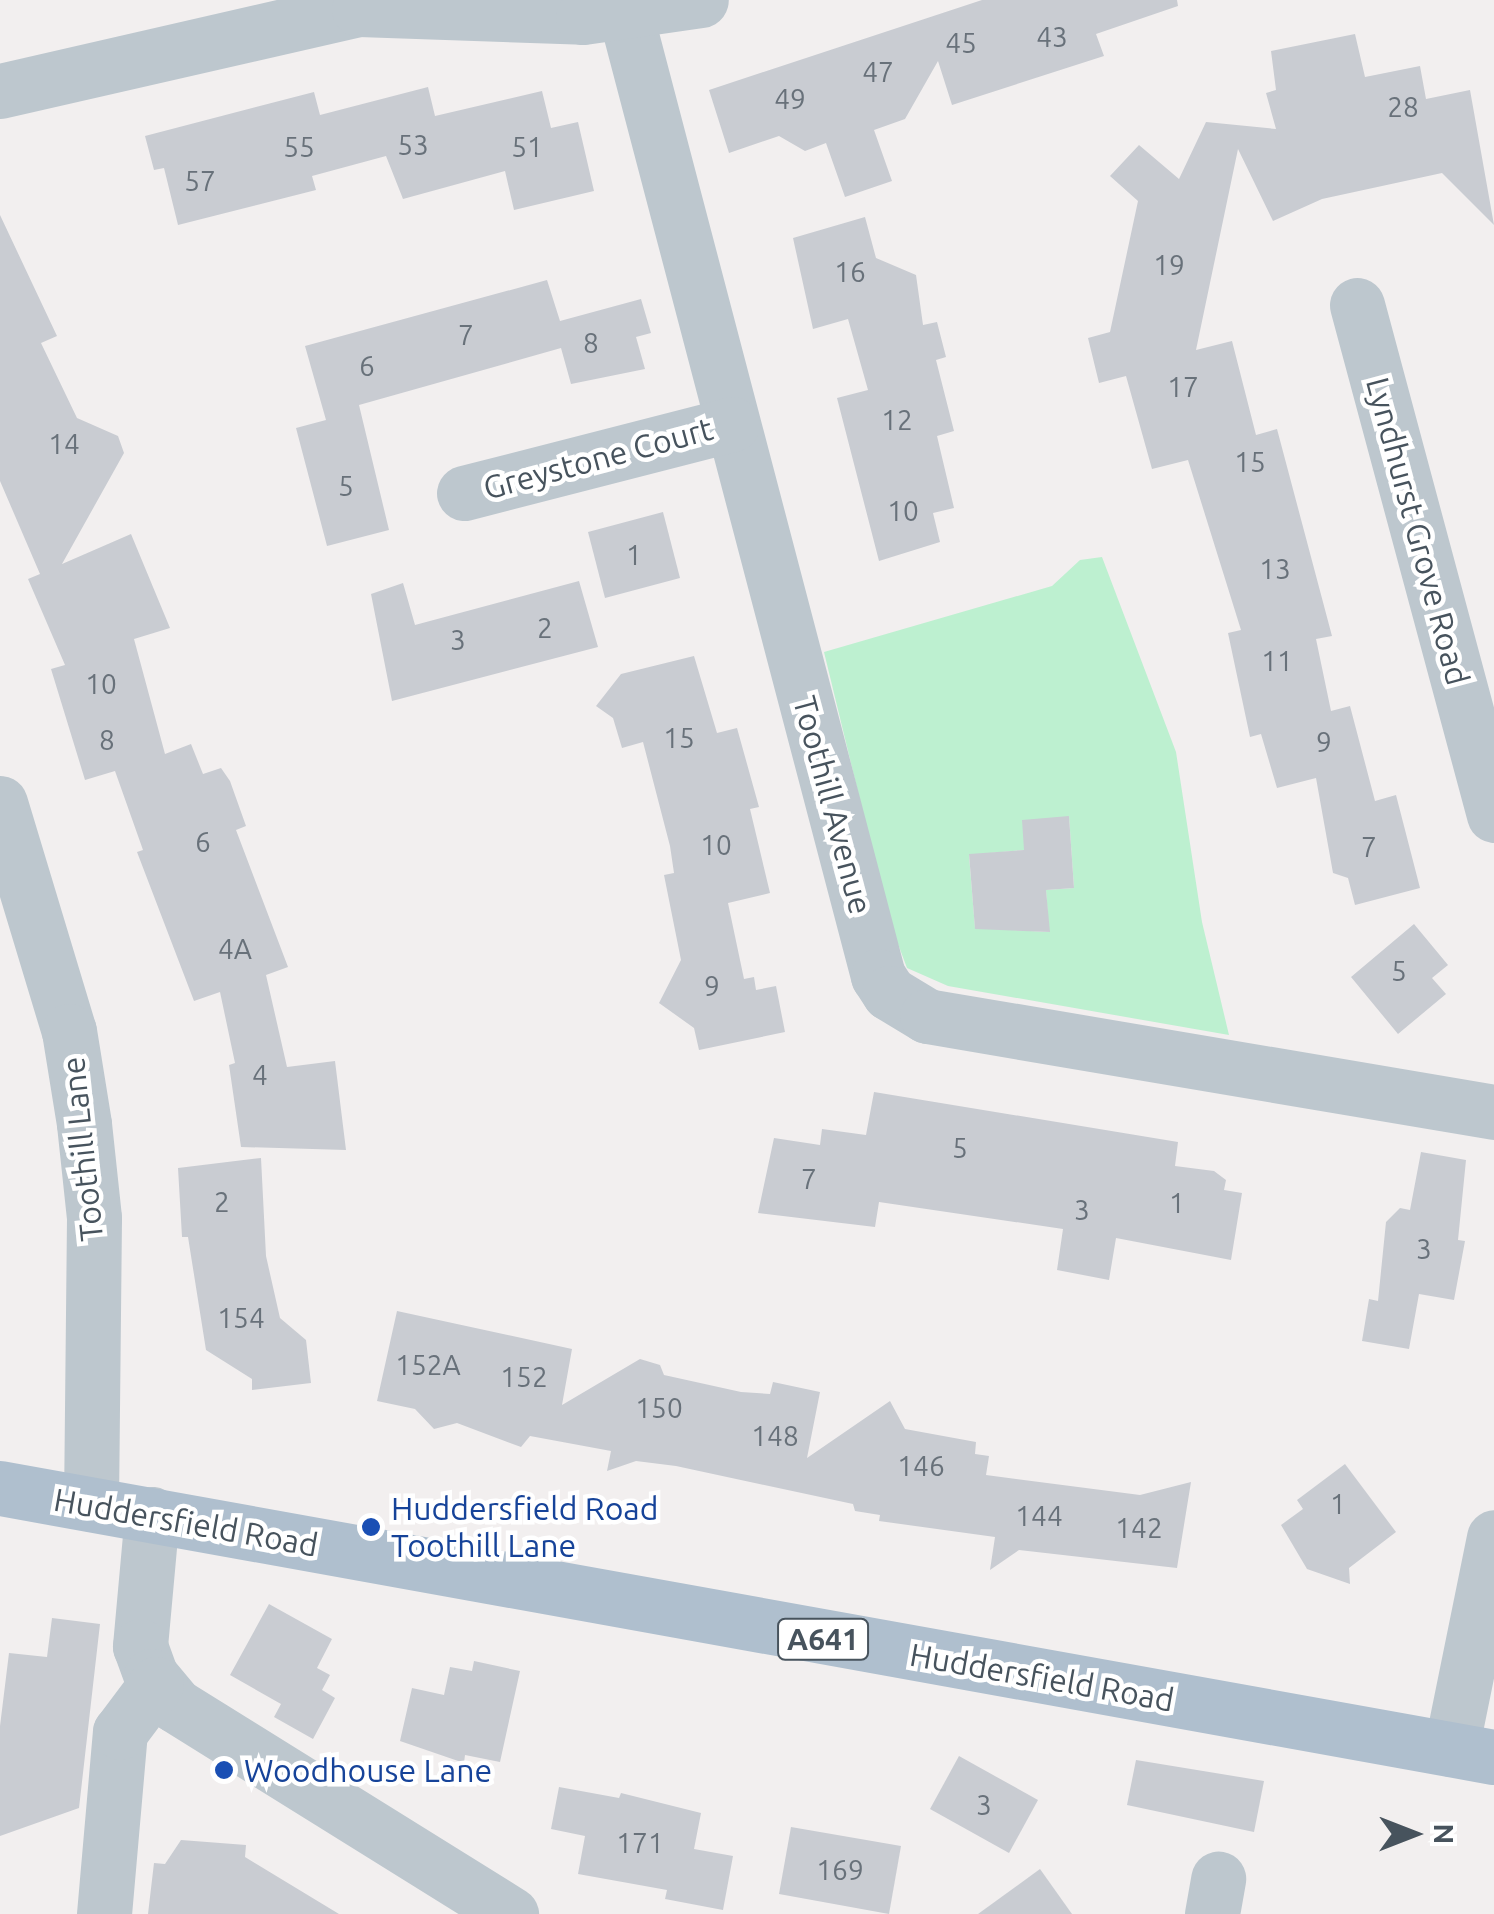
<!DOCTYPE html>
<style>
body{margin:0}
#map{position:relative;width:1494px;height:1914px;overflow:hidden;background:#f2efef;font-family:Ubuntu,sans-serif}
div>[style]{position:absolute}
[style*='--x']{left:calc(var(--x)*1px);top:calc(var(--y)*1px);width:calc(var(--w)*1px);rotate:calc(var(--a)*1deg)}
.green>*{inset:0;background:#bdf0d0}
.building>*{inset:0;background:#c9ccd2}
.minor>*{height:55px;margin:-27.5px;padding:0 27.5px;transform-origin:27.5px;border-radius:27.5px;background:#bdc7ce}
.major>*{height:55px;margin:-27.5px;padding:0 27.5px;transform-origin:27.5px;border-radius:27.5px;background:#afbfce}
.dots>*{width:28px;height:28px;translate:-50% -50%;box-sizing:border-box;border:5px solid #fff;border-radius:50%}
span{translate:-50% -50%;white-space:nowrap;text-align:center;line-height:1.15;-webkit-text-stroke:9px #fff;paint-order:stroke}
.number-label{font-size:28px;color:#68717a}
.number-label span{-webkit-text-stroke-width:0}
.shield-label span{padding:2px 8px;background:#fff;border:2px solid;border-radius:8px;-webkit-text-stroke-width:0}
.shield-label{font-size:30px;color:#47535d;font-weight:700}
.street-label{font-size:32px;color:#47535d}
.transit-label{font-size:32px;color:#164399}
.left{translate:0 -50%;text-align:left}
.north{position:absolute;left:1364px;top:1784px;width:100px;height:100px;-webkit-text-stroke:8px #fff;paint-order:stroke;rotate:90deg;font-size:28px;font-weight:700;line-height:40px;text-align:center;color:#47535d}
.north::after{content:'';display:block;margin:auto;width:35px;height:45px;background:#47535d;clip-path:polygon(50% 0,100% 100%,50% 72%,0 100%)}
</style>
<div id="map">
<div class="green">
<div style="clip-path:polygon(evenodd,1102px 557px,1176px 752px,1202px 922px,1229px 1035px,948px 986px,907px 968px,889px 920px,824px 652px,1052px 586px,1080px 560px,1102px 557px,1069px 816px,1074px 888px,1046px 890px,1049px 932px,975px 928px,969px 855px,1024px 850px,1069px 816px)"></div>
</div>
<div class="building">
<div style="clip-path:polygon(982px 0,1177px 0,1178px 6px,1096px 34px,1104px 56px,952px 105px,938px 61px,905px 119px,874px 130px,892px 181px,845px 197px,826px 143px,805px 151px,779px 136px,729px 153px,709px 90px)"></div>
<div style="clip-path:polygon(1355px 34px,1365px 77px,1420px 66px,1426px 99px,1470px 90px,1494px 225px,1442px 173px,1322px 199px,1273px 221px,1238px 149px,1196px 350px,1232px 341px,1256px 435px,1277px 429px,1332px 636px,1316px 639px,1331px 711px,1350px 706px,1375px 801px,1396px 795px,1420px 888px,1355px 905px,1348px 878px,1333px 873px,1316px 778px,1277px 788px,1261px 734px,1250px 737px,1228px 633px,1241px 630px,1188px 460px,1152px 469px,1126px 376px,1099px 383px,1088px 338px,1110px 332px,1138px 201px,1110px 176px,1139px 145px,1179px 179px,1206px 122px,1276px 129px,1266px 93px,1276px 90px,1271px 51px)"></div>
<div style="clip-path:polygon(428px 87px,435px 116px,542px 91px,551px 128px,578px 122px,594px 191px,514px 210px,505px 171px,403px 199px,386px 156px,312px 176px,316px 190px,178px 225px,164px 168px,154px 170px,145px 136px,314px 92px,320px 115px)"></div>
<div style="clip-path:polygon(0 215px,57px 336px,41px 343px,77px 418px,118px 436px,124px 453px,62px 564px,131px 534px,170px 628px,134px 639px,165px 754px,191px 744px,203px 774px,221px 768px,230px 781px,246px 826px,236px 830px,288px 967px,266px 975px,287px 1067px,335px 1061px,346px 1150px,241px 1147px,229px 1065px,235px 1063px,220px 992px,194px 1001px,137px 852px,143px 850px,115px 771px,85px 780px,51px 669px,65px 665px,28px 579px,40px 574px,0 481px)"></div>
<div style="clip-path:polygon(865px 217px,876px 258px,916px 275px,923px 325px,937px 322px,946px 357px,936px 360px,954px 431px,937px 436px,954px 508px,933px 513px,940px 542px,879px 561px,837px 398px,868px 390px,848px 319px,813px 329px,793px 238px)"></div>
<div style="clip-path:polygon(547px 280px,560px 321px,641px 299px,651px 333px,636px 337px,645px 369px,571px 384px,561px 348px,359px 405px,389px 530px,327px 546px,296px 428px,326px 420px,305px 346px)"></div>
<div style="clip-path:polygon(663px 512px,680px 578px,605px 598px,588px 532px)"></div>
<div style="clip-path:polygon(579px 581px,598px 647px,392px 701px,371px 594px,403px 583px,415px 625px)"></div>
<div style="clip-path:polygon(694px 656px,717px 733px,737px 728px,759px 807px,750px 809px,770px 893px,728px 903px,744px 979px,754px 977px,756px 990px,776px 986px,785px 1032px,699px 1050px,694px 1028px,659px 1003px,681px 960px,664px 875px,674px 873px,670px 846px,643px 742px,622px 748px,613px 718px,596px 706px,621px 674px)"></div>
<div style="clip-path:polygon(1069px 816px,1074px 888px,1046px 890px,1050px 932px,975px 929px,969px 854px,1024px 850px,1022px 820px)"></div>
<div style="clip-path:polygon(1414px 924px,1448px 965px,1432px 978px,1446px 994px,1398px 1034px,1351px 977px)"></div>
<div style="clip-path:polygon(874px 1092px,1178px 1142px,1175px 1166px,1214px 1171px,1226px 1180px,1224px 1190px,1242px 1193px,1231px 1260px,1116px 1238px,1109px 1280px,1057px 1270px,1063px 1229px,879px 1202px,875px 1227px,758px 1213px,774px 1138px,820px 1145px,822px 1129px,866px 1135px)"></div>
<div style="clip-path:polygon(1421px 1152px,1466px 1160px,1458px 1240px,1465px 1241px,1454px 1300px,1419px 1294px,1409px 1349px,1362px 1341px,1369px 1299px,1378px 1301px,1386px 1222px,1400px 1208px,1410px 1210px)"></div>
<div style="clip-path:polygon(261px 1158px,266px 1256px,280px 1318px,306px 1340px,311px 1383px,252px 1390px,252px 1379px,206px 1350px,188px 1237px,182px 1237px,178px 1168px)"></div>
<div style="clip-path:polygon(397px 1311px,572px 1349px,562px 1405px,640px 1359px,660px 1365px,664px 1375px,741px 1392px,770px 1394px,773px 1382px,820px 1392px,807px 1458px,890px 1401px,905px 1429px,976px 1442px,975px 1454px,989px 1456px,986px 1475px,1140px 1495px,1191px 1482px,1177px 1568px,1019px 1550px,990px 1570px,995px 1537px,879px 1521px,880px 1515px,855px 1511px,853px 1504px,676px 1466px,636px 1461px,607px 1471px,611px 1451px,530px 1436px,521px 1447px,457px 1423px,434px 1429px,415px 1409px,377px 1401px)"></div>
<div style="clip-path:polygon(1345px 1464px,1396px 1532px,1349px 1568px,1350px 1584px,1307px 1569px,1281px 1525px,1303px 1509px,1297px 1500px)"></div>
<div style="clip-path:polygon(269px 1604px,332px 1639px,317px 1668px,330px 1675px,322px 1690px,335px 1698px,313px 1739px,274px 1717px,281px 1704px,230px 1675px)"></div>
<div style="clip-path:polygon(52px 1618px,100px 1624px,79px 1808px,0 1836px,0 1726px,9px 1653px,47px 1657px)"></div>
<div style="clip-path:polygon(474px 1661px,520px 1671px,500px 1762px,465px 1755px,464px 1763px,400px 1741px,412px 1688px,444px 1695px,450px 1667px,472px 1671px)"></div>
<div style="clip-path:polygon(959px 1756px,1038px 1800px,1009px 1853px,930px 1809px)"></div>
<div style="clip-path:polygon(1136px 1760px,1264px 1781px,1254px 1832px,1127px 1805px)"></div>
<div style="clip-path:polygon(559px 1787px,619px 1798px,621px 1793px,701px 1813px,694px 1849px,733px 1856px,723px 1910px,665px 1899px,667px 1890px,578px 1874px,585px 1836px,551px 1829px)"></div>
<div style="clip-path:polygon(791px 1827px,901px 1846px,889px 1914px,779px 1894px)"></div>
<div style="clip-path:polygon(181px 1840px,246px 1845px,245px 1857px,339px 1914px,148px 1914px,154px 1863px,165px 1864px)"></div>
<div style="clip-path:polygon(1040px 1869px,1072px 1914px,978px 1914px)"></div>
</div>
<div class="minor">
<div style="--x:626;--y:16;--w:993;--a:75.29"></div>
<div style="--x:878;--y:976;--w:20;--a:57"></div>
<div style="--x:889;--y:993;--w:44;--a:31.2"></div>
<div style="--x:927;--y:1016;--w:575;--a:9.61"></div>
<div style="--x:0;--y:91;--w:368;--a:-12.9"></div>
<div style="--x:359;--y:9;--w:224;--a:2"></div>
<div style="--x:583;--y:17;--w:119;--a:-8.2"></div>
<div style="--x:1357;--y:305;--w:528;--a:74.96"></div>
<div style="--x:464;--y:493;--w:277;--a:-14.4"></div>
<div style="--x:0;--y:803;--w:238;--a:73.2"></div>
<div style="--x:69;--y:1031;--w:94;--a:80.8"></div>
<div style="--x:84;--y:1124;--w:95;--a:83.9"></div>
<div style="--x:94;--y:1218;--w:286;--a:90.6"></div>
<div style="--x:152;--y:1514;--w:133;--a:95.2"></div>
<div style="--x:140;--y:1646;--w:32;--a:70"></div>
<div style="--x:151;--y:1676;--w:38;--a:50"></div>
<div style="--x:175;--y:1705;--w:396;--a:31.9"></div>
<div style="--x:1451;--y:1749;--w:216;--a:-78.5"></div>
<div style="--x:104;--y:1914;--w:183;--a:-85"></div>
<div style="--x:120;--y:1732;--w:60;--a:-53.1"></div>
<div style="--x:1212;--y:1914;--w:36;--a:-80"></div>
</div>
<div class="major">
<div style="--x:0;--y:1488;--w:1518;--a:10.21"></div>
</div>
<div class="dots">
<div style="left:371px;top:1527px;background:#1a4fb4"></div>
<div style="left:224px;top:1770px;background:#1a4fb4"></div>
</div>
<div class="number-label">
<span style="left:1052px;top:37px">43</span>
<span style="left:961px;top:43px">45</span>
<span style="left:878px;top:72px">47</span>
<span style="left:790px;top:99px">49</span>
<span style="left:1403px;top:107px">28</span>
<span style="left:413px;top:145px">53</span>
<span style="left:299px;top:147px">55</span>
<span style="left:527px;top:147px">51</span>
<span style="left:200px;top:181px">57</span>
<span style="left:1169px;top:265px">19</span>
<span style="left:850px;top:272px">16</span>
<span style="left:466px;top:335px">7</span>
<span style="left:591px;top:343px">8</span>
<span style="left:367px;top:366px">6</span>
<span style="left:1183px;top:387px">17</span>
<span style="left:897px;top:420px">12</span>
<span style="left:64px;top:444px">14</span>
<span style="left:1250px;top:462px">15</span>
<span style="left:346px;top:486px">5</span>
<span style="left:903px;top:511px">10</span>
<span style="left:634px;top:555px">1</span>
<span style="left:1275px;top:569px">13</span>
<span style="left:545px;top:628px">2</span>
<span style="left:458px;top:640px">3</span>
<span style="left:1277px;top:661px">11</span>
<span style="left:101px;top:684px">10</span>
<span style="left:679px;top:738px">15</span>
<span style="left:107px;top:740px">8</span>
<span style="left:1324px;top:742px">9</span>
<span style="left:203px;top:842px">6</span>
<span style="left:716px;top:845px">10</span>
<span style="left:1369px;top:847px">7</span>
<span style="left:235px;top:949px">4A</span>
<span style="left:1399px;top:971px">5</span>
<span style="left:712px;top:986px">9</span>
<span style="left:260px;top:1075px">4</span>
<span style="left:960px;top:1148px">5</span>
<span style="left:809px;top:1179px">7</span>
<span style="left:222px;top:1202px">2</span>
<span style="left:1177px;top:1203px">1</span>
<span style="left:1082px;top:1210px">3</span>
<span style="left:1424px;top:1249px">3</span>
<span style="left:241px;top:1318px">154</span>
<span style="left:428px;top:1365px">152A</span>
<span style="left:524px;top:1377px">152</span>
<span style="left:659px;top:1408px">150</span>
<span style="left:775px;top:1436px">148</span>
<span style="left:921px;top:1466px">146</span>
<span style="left:1338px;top:1504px">1</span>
<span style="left:1039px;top:1516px">144</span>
<span style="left:1139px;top:1528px">142</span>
<span style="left:984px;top:1805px">3</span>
<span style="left:640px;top:1843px">171</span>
<span style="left:840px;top:1870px">169</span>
</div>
<div class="shield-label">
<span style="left:823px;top:1639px">A641</span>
</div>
<div class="street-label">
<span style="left:598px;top:458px;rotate:-15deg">Greystone Court</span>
<span style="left:1418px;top:531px;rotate:75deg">Lyndhurst Grove Road</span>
<span style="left:833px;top:805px;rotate:75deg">Toothill Avenue</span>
<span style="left:82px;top:1149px;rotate:-96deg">Toothill Lane</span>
<span style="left:186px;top:1522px;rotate:10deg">Huddersfield Road</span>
<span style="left:1042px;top:1677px;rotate:10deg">Huddersfield Road</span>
</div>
<div class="transit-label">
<span class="left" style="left:391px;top:1527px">Huddersfield Road<br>Toothill Lane</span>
<span class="left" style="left:244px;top:1770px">Woodhouse Lane</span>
</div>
<div class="north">N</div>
</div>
